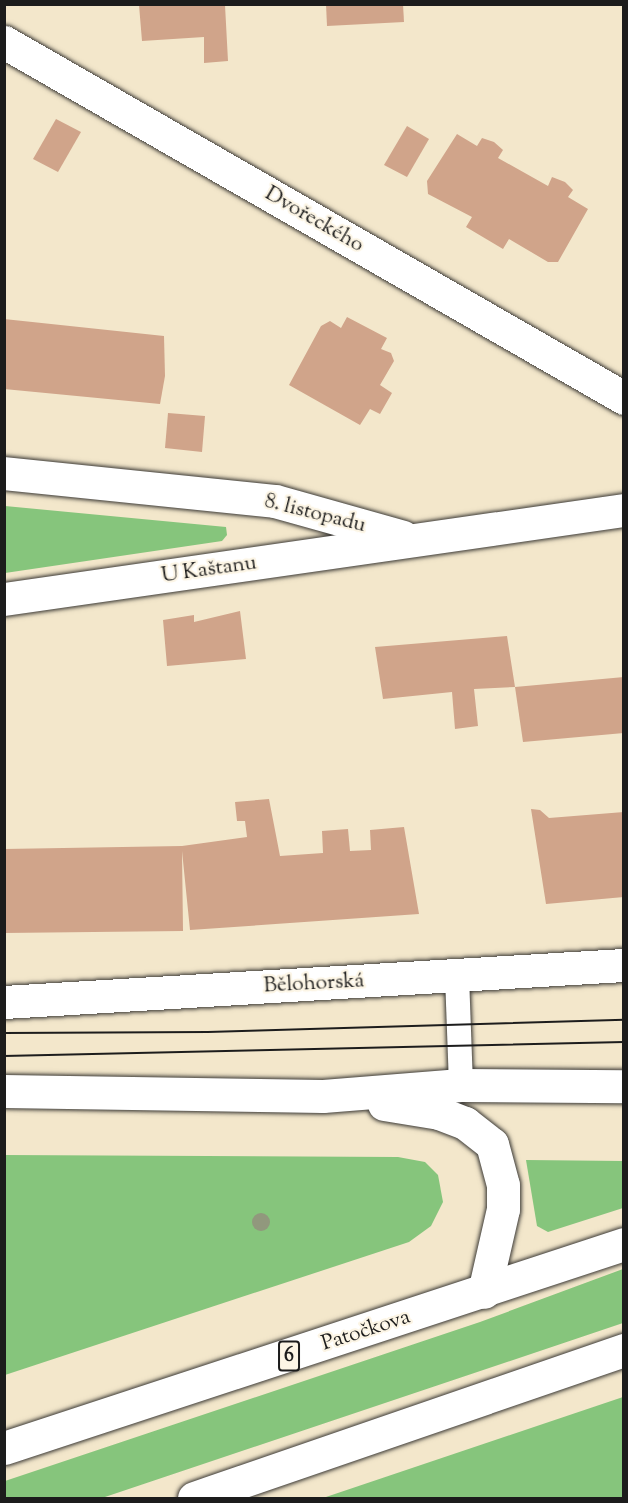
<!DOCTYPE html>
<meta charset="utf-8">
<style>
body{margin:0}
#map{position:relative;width:628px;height:1503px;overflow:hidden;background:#f3e7cb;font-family:"Sorts Mill Goudy",serif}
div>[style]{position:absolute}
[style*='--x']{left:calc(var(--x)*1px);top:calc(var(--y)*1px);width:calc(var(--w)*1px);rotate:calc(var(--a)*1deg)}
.green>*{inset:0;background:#86c57c}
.building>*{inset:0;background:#d0a48a}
.path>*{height:4px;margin-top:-2px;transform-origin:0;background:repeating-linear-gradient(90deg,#3c3a36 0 1.5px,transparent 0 6px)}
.roads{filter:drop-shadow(0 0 2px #3c3a36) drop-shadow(0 0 2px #3c3a36)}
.lane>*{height:24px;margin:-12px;padding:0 12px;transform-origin:12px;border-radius:12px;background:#fff}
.street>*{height:33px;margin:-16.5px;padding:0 16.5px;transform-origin:16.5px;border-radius:16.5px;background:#fff}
.secondary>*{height:33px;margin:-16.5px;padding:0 16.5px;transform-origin:16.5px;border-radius:16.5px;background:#fff}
.primary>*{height:33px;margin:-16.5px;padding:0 16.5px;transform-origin:16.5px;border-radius:16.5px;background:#fff}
.tram>*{height:1.5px;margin:-0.75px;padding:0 0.75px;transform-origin:0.75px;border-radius:0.75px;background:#1c1c1c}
.trees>*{width:18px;height:18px;margin:-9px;border-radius:50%;background:#91987d}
span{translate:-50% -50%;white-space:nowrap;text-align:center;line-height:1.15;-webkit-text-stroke:4.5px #fcf5e5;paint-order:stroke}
.shield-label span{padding:2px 4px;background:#fcf5e5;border:2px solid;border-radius:4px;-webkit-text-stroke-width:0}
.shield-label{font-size:20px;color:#1c1c1c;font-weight:700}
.street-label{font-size:21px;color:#1c1c1c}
.frame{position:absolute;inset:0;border:6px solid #1c1c1c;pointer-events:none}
</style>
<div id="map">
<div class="green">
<div style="clip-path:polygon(5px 506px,226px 527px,227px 535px,222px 541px,5px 573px)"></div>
<div style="clip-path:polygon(5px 1155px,398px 1157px,425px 1162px,438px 1175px,443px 1202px,431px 1226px,409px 1242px,5px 1375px)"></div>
<div style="clip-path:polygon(526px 1160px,623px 1161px,623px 1208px,548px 1232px,537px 1226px)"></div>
<div style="clip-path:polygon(623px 1269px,623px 1323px,102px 1498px,5px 1498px,5px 1481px,480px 1322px)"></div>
<div style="clip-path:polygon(623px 1397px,623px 1498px,323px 1498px)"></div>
</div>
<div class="building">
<div style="clip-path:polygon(326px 4px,403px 4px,404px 22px,327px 26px)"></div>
<div style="clip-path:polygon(139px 5px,225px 5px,228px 61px,204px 63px,204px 37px,142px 41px)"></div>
<div style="clip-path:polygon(56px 119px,81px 132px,58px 172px,33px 159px)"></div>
<div style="clip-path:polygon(407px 126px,429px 139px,407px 177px,384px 165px)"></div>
<div style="clip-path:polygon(457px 134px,477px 146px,482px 138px,494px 142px,503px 150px,498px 158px,548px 186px,552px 177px,565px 182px,573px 190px,568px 197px,588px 209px,558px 262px,548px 262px,509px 239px,503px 249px,466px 227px,472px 217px,428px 194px,427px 181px)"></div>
<div style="clip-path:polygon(347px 317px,387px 338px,381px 349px,391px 353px,394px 361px,380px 385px,392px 393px,380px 414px,370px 409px,360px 425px,289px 385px,321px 326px,330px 321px,341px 328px)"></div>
<div style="clip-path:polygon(4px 319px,164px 336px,165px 376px,160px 404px,4px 389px)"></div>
<div style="clip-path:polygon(168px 413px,205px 416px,202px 452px,165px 448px)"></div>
<div style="clip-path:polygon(240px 611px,246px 659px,167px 666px,163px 620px,194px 615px,194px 622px)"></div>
<div style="clip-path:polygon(507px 636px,515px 687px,474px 689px,478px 726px,455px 729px,452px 692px,383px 699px,375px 647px)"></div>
<div style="clip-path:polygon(624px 677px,624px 733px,523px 742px,515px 687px)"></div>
<div style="clip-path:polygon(269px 799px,280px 856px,323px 853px,322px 831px,348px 829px,350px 851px,371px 850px,370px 830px,404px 827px,419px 914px,190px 930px,182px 851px,183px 931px,4px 933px,4px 849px,182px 846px,247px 837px,245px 821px,237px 821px,235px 802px)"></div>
<div style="clip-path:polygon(531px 809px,540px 810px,549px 818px,624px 812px,624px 897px,546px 904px)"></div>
</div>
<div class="path">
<div style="--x:623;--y:1498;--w:1;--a:0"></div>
</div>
<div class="roads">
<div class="lane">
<div style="--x:457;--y:976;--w:109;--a:87.9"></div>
</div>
<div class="street">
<div style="--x:4;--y:42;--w:715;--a:29.86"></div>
<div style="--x:4;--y:473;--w:272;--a:5.9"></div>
<div style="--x:275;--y:501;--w:133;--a:15.7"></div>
<div style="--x:4;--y:599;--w:626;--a:-8.17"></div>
</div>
<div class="secondary">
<div style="--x:4;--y:1002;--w:621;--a:-3.42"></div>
<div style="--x:4;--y:1091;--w:319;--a:0.9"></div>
<div style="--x:323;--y:1096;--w:138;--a:-4.6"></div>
<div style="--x:461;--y:1085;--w:163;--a:0.4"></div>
<div style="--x:384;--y:1104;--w:56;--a:9.3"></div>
<div style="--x:439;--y:1113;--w:28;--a:21"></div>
<div style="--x:465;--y:1123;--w:34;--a:38"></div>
<div style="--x:492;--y:1144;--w:42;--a:75"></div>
<div style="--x:503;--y:1185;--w:24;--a:90"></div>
<div style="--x:503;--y:1209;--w:85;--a:102.9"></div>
</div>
<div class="primary">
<div style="--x:4;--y:1448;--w:653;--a:-18.21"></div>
<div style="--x:194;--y:1498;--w:455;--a:-19"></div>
</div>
</div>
<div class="tram">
<div style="--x:4;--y:1033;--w:204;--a:-0.3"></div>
<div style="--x:208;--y:1032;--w:416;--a:-1.7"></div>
<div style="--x:4;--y:1056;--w:620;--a:-1.29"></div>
</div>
<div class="trees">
<div style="left:261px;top:1222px"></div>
</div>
<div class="shield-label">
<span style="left:289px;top:1356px">6</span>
</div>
<div class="street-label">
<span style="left:314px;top:220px;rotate:30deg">Dvořeckého</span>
<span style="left:315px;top:514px;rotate:14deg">8. listopadu</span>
<span style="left:209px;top:570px;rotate:-8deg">U Kaštanu</span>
<span style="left:314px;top:984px;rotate:-3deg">Bělohorská</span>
<span style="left:366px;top:1331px;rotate:-18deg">Patočkova</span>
</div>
<div class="frame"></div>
</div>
